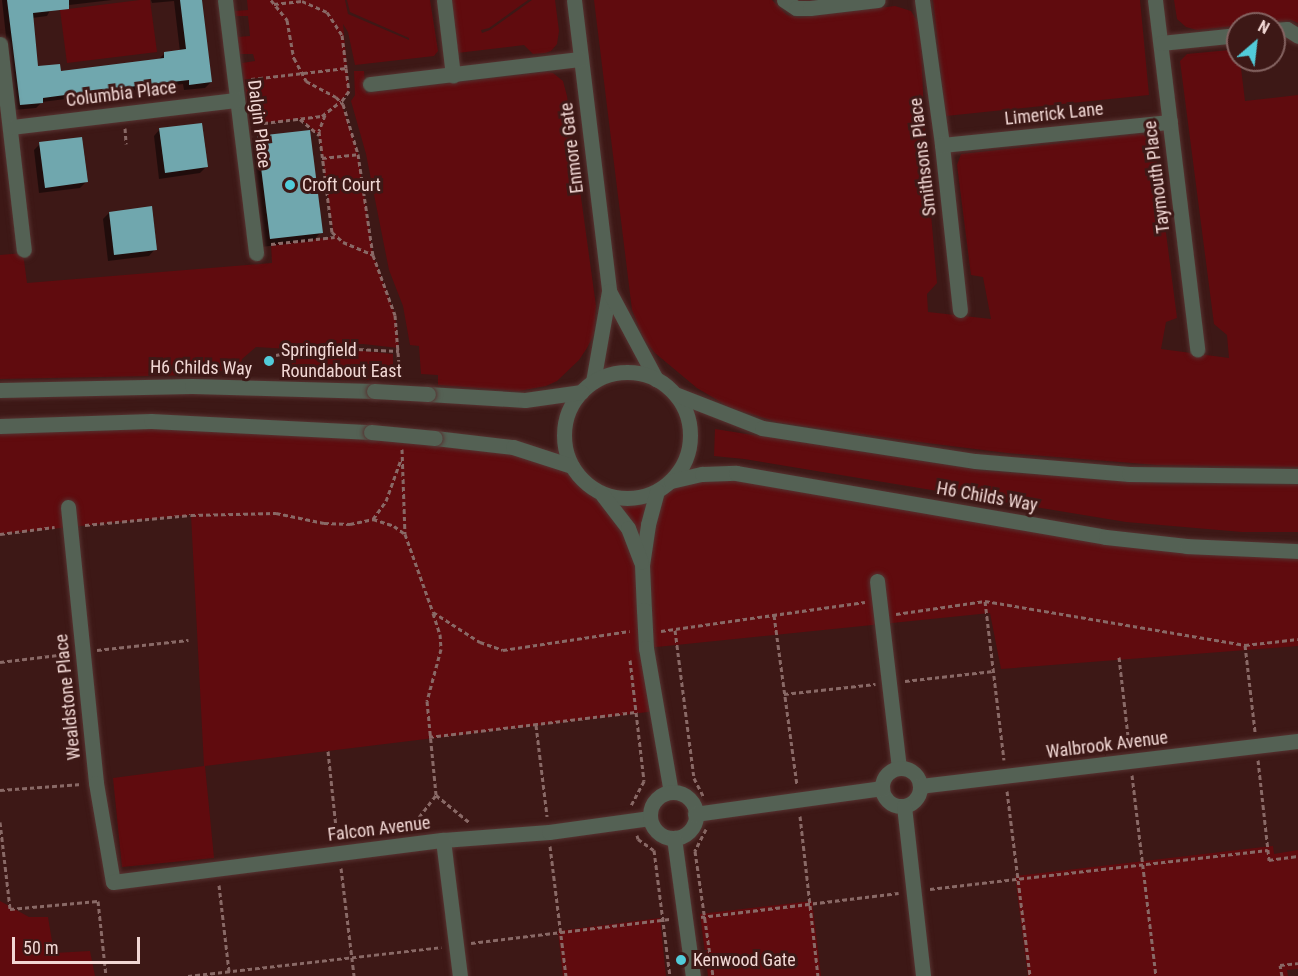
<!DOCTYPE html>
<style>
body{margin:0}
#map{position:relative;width:1298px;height:976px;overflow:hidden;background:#3d1816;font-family:"Roboto Condensed",sans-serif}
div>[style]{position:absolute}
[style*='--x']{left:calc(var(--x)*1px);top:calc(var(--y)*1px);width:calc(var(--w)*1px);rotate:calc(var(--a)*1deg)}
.green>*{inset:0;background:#600b0e}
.shadow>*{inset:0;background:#0007}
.building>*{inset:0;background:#70a7ae}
.path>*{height:3px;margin-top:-1.5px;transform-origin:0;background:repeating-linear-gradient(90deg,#896966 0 4.5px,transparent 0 7.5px)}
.roads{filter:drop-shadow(0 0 2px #563331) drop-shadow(0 0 2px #563331)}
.minor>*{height:15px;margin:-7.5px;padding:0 7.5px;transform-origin:7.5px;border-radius:7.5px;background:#546154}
.minor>.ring{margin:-7.5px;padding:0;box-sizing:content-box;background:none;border:15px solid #546154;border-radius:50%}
.bridges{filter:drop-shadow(0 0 2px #563331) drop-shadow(0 0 2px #563331)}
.minor-bridge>*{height:15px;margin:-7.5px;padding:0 7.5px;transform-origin:7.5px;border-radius:7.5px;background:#546154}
.dots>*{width:16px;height:16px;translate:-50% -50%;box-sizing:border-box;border:3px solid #3d1816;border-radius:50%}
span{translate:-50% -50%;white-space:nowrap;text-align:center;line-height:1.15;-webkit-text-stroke:6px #3d1816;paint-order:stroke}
.street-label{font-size:18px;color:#f1d7d4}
.poi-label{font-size:18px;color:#f1d7d4}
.left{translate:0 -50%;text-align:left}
.north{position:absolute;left:1226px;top:12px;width:60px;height:60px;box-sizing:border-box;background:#3d1816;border:2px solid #856462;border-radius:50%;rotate:28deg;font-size:16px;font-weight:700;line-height:24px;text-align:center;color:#f1d7d4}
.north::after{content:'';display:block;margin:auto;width:21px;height:27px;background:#52cbd9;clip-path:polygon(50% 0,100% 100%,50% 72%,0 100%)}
.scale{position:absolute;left:12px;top:937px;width:128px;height:27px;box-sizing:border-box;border:3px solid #f1d7d4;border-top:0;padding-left:8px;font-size:18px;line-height:21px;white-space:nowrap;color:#f1d7d4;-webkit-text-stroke:4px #3d1816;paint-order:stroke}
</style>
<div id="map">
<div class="green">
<div style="clip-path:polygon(140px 0,150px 0,157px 52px,67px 63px,60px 10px)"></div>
<div style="clip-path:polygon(247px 0,345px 0,348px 14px,409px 40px,409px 38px,350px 12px,347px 0,430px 0,438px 51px,434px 56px,355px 65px,348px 32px,343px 24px,349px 91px,341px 102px,358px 154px,373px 255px,395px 315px,399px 348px,363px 344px,314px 344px,290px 349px,256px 347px,242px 359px,240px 367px,201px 375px,0 379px,0 255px,23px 253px,27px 283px,272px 263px,271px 244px,334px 237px,319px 135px,300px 119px,262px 123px,259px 100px,247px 101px,242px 63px,255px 61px,253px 54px,240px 54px,238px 37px,250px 36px,248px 16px,236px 16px,235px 11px,248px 10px)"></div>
<div style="clip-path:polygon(451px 0,528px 0,489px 28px,481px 30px,482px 33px,490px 30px,532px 0,555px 0,559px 31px,557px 44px,551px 51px,545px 53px,533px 54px,524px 45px,457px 53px)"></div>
<div style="clip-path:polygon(594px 0,772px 0,787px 15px,799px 18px,895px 6px,911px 11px,920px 26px,926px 157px,937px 283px,927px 294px,928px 312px,991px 319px,983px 277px,971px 275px,957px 165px,961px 154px,1141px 134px,1147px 136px,1155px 148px,1177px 318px,1166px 322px,1161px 349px,1229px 358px,1227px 335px,1214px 324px,1180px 61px,1187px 54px,1230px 50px,1240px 60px,1245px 101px,1298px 95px,1298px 467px,1157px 465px,1007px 453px,911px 441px,777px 422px,729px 407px,697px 388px,655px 353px,644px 339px,632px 310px)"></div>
<div style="clip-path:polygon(933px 0,1140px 0,1149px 95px,946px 116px)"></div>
<div style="clip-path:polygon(1174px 0,1298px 0,1298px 23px,1291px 20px,1197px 30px,1186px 27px,1177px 19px)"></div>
<div style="clip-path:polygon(354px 71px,364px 71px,366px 93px,547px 72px,553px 73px,563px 81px,567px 96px,596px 306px,594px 334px,587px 348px,579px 360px,557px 381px,546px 386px,519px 391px,438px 385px,438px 375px,421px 374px,419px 346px,410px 345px,403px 306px,389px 270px,366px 154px,351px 101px,355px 95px)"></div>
<div style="clip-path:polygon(364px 351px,393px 354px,393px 372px,373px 371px,373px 380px,332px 379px,291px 371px,292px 356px)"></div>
<div style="clip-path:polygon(151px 421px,435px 438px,572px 466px,584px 482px,601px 493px,620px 498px,640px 497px,657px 491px,671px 481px,702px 474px,1028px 525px,1298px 551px,1298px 646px,1001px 669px,990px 613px,647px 648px,656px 711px,205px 766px,214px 858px,122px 867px,113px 778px,204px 766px,191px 515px,0 534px,0 426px)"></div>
<div style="clip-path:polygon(715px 429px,984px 471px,1164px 484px,1298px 485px,1298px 532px,1242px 532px,1126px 522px,744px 459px,714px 456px)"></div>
<div style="clip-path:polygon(1273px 846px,1274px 854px,1298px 850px,1298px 969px,1287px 970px,1288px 976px,1028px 976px,1015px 876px)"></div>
<div style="clip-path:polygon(0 901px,29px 917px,48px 917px,54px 953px,90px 951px,95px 976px,0 976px)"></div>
<div style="clip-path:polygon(812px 901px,821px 976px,708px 976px,700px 914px)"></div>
<div style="clip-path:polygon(660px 918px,666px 976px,563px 976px,558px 931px)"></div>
</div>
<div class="shadow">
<div style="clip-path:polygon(2px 0,112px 0,52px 7px,47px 16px,32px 18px,37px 68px,60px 73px,159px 59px,164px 54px,180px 52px,174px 1px,152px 3px,151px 0,201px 0,211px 82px,205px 88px,184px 90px,183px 84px,42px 102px,36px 108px,14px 110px)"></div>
<div style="clip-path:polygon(160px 129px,206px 167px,200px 173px,159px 179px,154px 136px)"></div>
<div style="clip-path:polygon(258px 138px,321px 232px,313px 241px,261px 247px,249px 146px)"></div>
<div style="clip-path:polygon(40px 144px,86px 182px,80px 188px,39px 193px,34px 150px)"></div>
<div style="clip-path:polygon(109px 213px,155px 249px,149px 256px,108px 261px,103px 219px)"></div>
</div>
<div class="building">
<div style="clip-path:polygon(7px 0,69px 0,69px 9px,33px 13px,38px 66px,60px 64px,61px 71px,164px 58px,164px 52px,186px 49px,180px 0,202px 0,212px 82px,189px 85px,189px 80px,102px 90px,43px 98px,43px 103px,20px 105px)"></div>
<div style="clip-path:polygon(202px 123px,208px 167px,165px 173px,159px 128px)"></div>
<div style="clip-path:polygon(310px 130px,323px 233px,270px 239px,257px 136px)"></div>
<div style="clip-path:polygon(82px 137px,88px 182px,45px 188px,39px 142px)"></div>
<div style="clip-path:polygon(152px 206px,157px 250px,114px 255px,109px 212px)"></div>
</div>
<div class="path">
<div style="--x:271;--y:0;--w:26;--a:51"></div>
<div style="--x:287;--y:20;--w:39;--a:80"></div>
<div style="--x:294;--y:58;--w:26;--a:62"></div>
<div style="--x:306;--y:81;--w:34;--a:28"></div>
<div style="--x:336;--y:97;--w:10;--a:45"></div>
<div style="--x:343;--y:104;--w:52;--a:73.3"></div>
<div style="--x:358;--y:154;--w:102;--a:81.6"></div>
<div style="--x:373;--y:255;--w:64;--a:69.9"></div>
<div style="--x:395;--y:315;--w:62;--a:85.4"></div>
<div style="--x:274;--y:4;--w:28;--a:-6"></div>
<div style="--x:302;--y:1;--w:27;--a:24"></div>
<div style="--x:327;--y:12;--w:27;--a:57"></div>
<div style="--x:342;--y:35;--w:33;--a:83"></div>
<div style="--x:251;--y:79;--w:96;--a:-6.6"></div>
<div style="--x:346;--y:68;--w:23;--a:83"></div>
<div style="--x:349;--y:91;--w:14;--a:126"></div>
<div style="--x:325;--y:115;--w:17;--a:111"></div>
<div style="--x:319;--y:131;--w:102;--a:82.7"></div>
<div style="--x:332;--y:232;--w:15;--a:42"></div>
<div style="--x:343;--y:242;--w:33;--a:23"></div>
<div style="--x:300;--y:119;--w:25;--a:40"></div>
<div style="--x:256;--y:124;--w:66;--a:-6.9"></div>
<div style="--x:322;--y:116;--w:24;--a:-38"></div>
<div style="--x:125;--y:128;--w:16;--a:86"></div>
<div style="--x:322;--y:158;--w:36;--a:-6"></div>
<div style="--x:271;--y:244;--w:64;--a:-6.2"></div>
<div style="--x:276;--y:355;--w:39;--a:-12"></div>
<div style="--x:314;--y:347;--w:85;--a:2.7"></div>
<div style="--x:402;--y:449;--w:85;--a:88"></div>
<div style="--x:373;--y:519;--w:22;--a:-54"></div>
<div style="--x:386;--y:501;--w:45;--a:-70.3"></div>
<div style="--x:85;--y:525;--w:106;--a:-5.4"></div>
<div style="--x:191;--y:515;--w:85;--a:-1.3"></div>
<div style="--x:276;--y:513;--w:49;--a:11.8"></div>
<div style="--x:324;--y:523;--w:26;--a:2"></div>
<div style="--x:350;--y:524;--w:24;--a:-12"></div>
<div style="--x:373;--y:519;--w:22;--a:18"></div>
<div style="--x:394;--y:526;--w:14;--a:36"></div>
<div style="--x:405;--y:534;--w:83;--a:70.3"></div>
<div style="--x:433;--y:612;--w:56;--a:32.6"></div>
<div style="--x:480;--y:642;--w:24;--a:19"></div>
<div style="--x:503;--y:650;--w:128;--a:-8.5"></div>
<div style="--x:0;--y:534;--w:55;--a:-7.3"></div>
<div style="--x:985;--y:601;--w:160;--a:83.2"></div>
<div style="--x:433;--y:613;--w:22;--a:72"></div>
<div style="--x:440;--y:634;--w:15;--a:86"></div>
<div style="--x:441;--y:649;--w:54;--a:105.1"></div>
<div style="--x:427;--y:701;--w:94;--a:84.5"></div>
<div style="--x:436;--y:795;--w:43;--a:39.3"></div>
<div style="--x:896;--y:614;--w:90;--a:-8.3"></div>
<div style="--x:985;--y:601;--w:264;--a:9.6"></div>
<div style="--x:1245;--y:645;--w:53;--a:-6.5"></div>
<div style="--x:774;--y:615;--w:172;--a:82.3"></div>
<div style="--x:675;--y:630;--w:149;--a:82.7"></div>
<div style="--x:694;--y:778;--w:22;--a:63"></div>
<div style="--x:661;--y:631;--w:206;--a:-8.1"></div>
<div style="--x:1245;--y:645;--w:88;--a:83.4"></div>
<div style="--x:97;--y:650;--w:92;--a:-6.3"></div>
<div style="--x:1119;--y:657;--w:89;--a:83.5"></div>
<div style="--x:630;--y:660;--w:122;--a:83.4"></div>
<div style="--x:644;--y:781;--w:27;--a:118"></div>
<div style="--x:0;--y:662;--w:67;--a:-6.8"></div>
<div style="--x:905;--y:681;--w:89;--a:-6.5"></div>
<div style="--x:784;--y:694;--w:92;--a:-6.3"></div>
<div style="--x:536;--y:725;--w:92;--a:83.1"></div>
<div style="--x:429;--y:737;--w:208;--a:-6.9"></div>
<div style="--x:328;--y:751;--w:86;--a:84"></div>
<div style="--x:1258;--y:760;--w:101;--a:83.7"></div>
<div style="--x:1269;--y:860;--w:29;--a:-8"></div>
<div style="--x:1132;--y:775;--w:202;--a:83.2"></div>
<div style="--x:0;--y:790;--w:82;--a:-4.2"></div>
<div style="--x:1007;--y:791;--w:186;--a:82.9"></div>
<div style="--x:800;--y:816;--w:161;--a:83.6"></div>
<div style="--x:0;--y:822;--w:88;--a:83.4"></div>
<div style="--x:10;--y:909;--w:88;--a:-5.2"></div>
<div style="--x:98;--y:901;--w:75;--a:83.9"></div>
<div style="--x:410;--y:829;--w:43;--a:-52.6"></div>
<div style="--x:706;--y:829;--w:25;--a:117"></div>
<div style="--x:695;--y:851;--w:126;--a:81.8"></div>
<div style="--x:637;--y:835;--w:4;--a:76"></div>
<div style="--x:638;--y:839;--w:19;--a:35"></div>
<div style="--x:654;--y:850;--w:127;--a:82.8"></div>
<div style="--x:550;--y:846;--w:131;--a:83"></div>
<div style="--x:341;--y:868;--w:109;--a:83.1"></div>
<div style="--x:219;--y:885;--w:87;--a:83.4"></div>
<div style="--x:930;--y:889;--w:340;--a:-6.6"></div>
<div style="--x:701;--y:917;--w:199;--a:-6.9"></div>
<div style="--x:471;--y:943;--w:200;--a:-6.9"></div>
<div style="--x:188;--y:976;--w:255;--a:-6.5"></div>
<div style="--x:1282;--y:976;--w:11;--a:-100"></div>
<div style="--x:1280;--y:965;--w:18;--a:-6"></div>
</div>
<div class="roads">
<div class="minor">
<div style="--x:225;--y:0;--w:255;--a:83"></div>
<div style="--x:444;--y:0;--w:76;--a:83.2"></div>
<div style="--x:574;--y:0;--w:293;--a:83.1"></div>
<div style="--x:609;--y:291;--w:92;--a:100"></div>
<div style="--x:784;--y:0;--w:14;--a:34"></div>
<div style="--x:796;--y:8;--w:14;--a:0"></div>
<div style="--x:810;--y:8;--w:68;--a:-6.7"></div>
<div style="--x:922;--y:0;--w:146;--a:82.1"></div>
<div style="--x:942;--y:145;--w:166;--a:83.8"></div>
<div style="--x:1155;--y:0;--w:352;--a:83.1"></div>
<div style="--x:1274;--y:30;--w:13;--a:-4"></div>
<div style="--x:1287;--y:29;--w:13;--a:32"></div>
<div style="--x:1161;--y:43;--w:77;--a:-5.9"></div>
<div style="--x:0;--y:44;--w:207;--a:83.4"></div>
<div style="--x:370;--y:84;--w:212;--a:-6.8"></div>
<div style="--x:12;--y:127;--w:226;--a:-6.9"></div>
<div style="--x:942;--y:145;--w:229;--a:-5.8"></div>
<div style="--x:609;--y:291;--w:100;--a:61.9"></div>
<div class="ring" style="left:564px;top:372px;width:111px;height:111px"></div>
<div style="--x:0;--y:390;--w:192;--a:-1.2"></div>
<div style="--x:192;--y:386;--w:182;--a:1.6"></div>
<div style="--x:428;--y:394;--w:97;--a:3.5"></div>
<div style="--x:525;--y:400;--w:57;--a:-8.1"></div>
<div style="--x:675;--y:394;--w:93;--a:21.3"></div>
<div style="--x:762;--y:428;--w:216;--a:8.8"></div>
<div style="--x:975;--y:461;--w:155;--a:4.8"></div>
<div style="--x:1129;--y:474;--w:169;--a:0.7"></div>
<div style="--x:0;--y:426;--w:151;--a:-1.9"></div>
<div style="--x:151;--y:421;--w:220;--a:2.9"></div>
<div style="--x:435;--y:438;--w:79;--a:6.6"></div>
<div style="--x:513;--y:447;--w:62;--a:17.9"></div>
<div style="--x:671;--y:481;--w:32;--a:-13"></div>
<div style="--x:702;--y:474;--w:34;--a:-2"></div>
<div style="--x:736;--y:473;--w:375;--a:9.8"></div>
<div style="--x:1106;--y:537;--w:81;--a:6.3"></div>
<div style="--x:1187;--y:546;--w:111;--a:2.6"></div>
<div style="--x:657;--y:491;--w:35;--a:105"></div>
<div style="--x:648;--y:525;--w:40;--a:98.5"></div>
<div style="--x:642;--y:565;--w:45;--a:87.5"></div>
<div style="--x:644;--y:610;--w:38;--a:87"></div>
<div style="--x:646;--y:648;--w:146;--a:80.2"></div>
<div style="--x:601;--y:493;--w:44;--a:52.4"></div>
<div style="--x:628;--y:528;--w:36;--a:69"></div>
<div style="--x:68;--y:507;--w:277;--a:84.2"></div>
<div style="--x:96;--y:783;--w:100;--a:80.3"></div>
<div style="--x:113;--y:882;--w:333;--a:-7.3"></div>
<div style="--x:443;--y:840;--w:106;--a:-4.3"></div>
<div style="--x:549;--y:832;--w:102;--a:-7.9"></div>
<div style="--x:877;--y:581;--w:188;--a:83.3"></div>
<div class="ring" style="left:882px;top:768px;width:23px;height:23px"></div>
<div style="--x:920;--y:786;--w:381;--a:-6.8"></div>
<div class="ring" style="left:650px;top:792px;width:31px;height:31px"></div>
<div style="--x:904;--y:806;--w:171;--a:83.6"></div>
<div style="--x:695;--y:814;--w:189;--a:-7.9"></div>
<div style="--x:674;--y:838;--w:139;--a:82.2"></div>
<div style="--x:443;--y:840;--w:137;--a:82.9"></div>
</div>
</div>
<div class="bridges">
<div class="minor-bridge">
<div style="--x:374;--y:391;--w:54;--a:3.2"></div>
<div style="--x:371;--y:432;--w:64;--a:5.4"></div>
</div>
</div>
<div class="dots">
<div style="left:290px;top:185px;background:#52cbd9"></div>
<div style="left:269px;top:361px;background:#52cbd9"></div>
<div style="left:681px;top:960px;background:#52cbd9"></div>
</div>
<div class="street-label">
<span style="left:121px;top:94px;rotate:-7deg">Columbia Place</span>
<span style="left:1054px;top:114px;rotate:-6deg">Limerick Lane</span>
<span style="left:259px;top:124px;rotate:83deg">Dalgin Place</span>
<span style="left:572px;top:148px;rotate:-97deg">Enmore Gate</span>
<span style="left:923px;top:157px;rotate:-97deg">Smithsons Place</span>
<span style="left:1157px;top:177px;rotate:-97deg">Taymouth Place</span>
<span style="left:201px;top:368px;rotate:1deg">H6 Childs Way</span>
<span style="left:987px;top:497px;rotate:10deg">H6 Childs Way</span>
<span style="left:68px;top:697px;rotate:-96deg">Wealdstone Place</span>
<span style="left:1107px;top:745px;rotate:-7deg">Walbrook Avenue</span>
<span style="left:379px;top:829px;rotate:-7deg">Falcon Avenue</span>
</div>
<div class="poi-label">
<span class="left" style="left:302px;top:185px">Croft Court</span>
<span class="left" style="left:281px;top:361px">Springfield<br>Roundabout East</span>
<span class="left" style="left:693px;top:960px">Kenwood Gate</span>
</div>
<div class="north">N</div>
<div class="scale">50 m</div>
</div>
